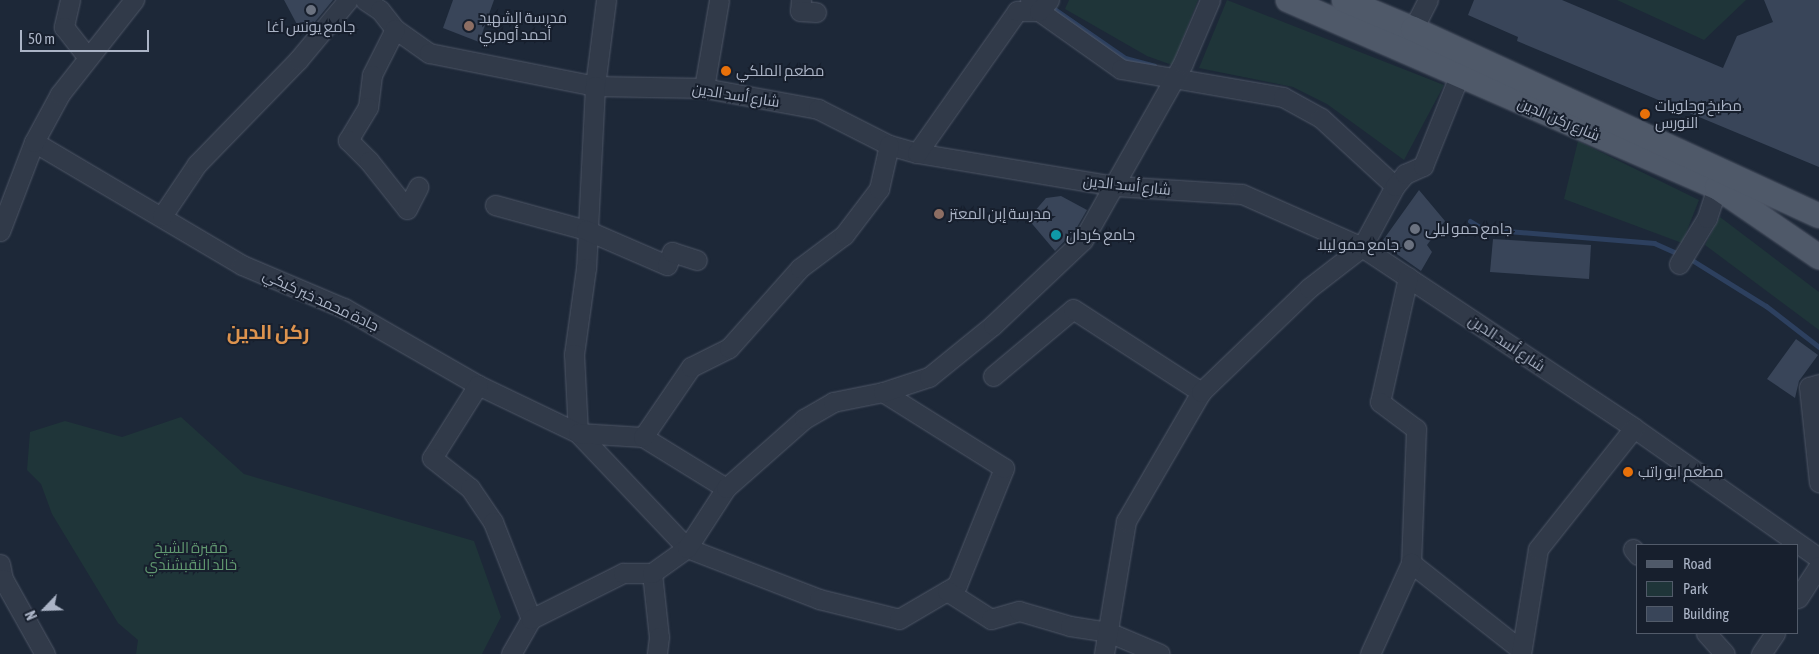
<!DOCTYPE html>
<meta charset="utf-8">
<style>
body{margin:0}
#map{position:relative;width:1819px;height:654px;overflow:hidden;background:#1d2838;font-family:"Asap Condensed",Cairo,sans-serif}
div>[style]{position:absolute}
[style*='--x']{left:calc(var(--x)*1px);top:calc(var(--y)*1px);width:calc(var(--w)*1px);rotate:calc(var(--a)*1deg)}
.green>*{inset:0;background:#1f3539}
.stream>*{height:5px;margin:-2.5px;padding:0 2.5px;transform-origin:2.5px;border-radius:2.5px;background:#2d405f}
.building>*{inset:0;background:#394559}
.roads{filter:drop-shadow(0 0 1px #4f5767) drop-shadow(0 0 1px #4f5767)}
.minor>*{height:19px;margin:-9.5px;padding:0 9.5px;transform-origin:9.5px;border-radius:9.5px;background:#313a49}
.major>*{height:24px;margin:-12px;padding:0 12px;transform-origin:12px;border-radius:12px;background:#4f5969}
.dots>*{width:14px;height:14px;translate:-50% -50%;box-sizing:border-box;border:2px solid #171f2d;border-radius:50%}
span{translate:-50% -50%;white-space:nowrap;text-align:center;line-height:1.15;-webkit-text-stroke:4px #171f2d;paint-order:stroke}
.poi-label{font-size:15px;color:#abb4c6}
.left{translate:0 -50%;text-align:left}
.right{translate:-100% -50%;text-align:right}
.street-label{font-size:15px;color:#abb4c6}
.park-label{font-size:15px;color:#619870}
.district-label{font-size:20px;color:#dd934e;font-weight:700}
.legend{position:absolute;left:1636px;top:544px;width:162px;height:90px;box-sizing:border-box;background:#171f2d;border:1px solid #525b6a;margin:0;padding:6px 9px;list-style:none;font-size:15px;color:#abb4c6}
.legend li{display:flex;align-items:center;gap:10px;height:25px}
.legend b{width:25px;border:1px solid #525b6a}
.north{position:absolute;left:20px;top:584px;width:50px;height:50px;-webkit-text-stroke:4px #171f2d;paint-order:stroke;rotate:246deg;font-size:14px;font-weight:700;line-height:20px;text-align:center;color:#abb4c6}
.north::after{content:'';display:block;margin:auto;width:18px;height:22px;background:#abb4c6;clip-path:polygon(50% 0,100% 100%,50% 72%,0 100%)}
.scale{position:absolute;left:20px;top:30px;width:129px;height:22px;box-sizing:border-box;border:2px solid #abb4c6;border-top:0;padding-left:6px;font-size:15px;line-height:18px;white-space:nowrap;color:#abb4c6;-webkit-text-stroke:4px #171f2d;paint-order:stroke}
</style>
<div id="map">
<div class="green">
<div style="clip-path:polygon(1069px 0,1198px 0,1172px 65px,1147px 56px,1065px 9px)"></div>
<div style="clip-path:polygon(1227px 0,1444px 85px,1404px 160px,1327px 104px,1293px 87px,1199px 68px)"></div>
<div style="clip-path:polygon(1617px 0,1746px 0,1704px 40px)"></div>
<div style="clip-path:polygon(1578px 141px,1699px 200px,1682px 243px,1564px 199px)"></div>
<div style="clip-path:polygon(1720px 217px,1819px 292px,1819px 330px,1705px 245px)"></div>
<div style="clip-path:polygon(181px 417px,244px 474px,474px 541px,501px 617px,482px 654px,136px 654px,138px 640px,118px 623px,52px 514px,41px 484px,27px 470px,30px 432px,65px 421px,122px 437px)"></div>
</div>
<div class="stream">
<div style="--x:1050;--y:6;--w:91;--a:34.7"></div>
<div style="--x:1125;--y:58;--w:30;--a:15"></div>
<div style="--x:1470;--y:221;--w:15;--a:32"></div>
<div style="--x:1483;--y:229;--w:172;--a:4.7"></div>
<div style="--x:1654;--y:243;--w:27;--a:24"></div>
<div style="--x:1687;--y:257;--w:93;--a:31.8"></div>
<div style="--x:1766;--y:306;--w:67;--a:37.7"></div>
</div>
<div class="building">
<div style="clip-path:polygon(284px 0,333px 0,310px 28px,301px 32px)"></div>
<div style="clip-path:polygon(453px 0,494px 0,479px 42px,443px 28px)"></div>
<div style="clip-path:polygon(1474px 0,1562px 0,1723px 68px,1737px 36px,1773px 22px,1764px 0,1819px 0,1819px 167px,1517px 41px,1518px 37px,1468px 15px)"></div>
<div style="clip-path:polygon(1419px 190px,1445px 221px,1427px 245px,1432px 252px,1421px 271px,1381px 243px)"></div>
<div style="clip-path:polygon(1061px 196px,1087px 210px,1076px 229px,1055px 251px,1028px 219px,1046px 198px)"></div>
<div style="clip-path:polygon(1493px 239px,1591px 245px,1589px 279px,1490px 272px)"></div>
<div style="clip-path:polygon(1796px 339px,1818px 355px,1799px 381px,1795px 398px,1767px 379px)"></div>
</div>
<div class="roads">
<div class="minor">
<div style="--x:70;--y:0;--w:28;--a:103"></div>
<div style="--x:64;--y:27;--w:39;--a:52"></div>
<div style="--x:365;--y:0;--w:18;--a:34"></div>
<div style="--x:380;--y:10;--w:24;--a:52"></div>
<div style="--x:395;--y:29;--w:42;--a:35.2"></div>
<div style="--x:429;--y:53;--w:169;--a:11.2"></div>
<div style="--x:595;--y:86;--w:109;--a:1.1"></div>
<div style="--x:704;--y:88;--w:116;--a:10.4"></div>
<div style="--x:818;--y:109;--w:80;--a:26.9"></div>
<div style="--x:889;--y:145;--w:29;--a:16"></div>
<div style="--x:917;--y:153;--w:201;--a:9.5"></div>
<div style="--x:1115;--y:186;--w:127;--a:3.6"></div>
<div style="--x:1242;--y:194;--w:131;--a:23.8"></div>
<div style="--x:1362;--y:247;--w:327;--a:33.6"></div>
<div style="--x:1634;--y:428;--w:226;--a:35.1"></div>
<div style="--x:606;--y:0;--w:87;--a:97.3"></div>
<div style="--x:595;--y:86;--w:182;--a:92.8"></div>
<div style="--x:586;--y:268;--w:87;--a:97.9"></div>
<div style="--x:574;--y:354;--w:79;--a:87.1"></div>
<div style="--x:578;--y:433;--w:158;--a:46.5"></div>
<div style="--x:687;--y:548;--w:142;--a:21.1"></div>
<div style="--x:819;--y:599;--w:82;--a:14"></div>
<div style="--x:899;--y:619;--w:67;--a:-30.4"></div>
<div style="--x:957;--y:585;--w:126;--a:-68.1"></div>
<div style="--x:1004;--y:468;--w:143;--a:-147.9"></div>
<div style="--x:801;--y:0;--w:11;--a:95"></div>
<div style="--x:800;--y:11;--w:16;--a:4"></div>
<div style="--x:1030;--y:0;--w:14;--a:51"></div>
<div style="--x:1039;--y:11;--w:100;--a:35.3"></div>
<div style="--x:1121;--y:69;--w:164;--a:9.8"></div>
<div style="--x:1283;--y:97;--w:43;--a:28.9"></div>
<div style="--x:1321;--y:118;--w:100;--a:42.6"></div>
<div style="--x:395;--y:29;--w:51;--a:116.6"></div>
<div style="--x:372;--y:75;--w:32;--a:97"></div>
<div style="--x:368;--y:107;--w:39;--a:121"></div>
<div style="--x:348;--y:140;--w:30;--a:45"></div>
<div style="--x:369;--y:161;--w:61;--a:51.6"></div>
<div style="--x:407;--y:209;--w:25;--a:-63"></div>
<div style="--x:1413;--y:29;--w:33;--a:-63"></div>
<div style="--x:704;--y:88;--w:89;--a:-80.3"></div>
<div style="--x:34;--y:142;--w:242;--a:30.6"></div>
<div style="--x:242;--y:265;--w:111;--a:22.9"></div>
<div style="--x:344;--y:308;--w:155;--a:29.9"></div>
<div style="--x:478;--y:385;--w:111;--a:25.6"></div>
<div style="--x:578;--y:433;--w:65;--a:3.5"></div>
<div style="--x:643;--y:437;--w:97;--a:31.6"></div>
<div style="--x:917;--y:153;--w:174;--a:-54.8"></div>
<div style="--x:1017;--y:11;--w:22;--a:0"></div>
<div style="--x:1039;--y:11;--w:15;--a:-48"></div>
<div style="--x:495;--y:205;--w:94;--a:15.4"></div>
<div style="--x:586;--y:230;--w:88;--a:23.4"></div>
<div style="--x:667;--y:265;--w:14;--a:-69"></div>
<div style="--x:672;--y:252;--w:26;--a:18"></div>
<div style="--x:162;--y:216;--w:63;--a:-56.1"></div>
<div style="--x:197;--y:164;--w:145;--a:-45.8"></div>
<div style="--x:298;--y:60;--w:78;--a:-50.2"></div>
<div style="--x:0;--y:231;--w:95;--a:-69.1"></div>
<div style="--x:34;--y:142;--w:55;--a:-61.6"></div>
<div style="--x:60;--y:94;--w:120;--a:-51.8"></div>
<div style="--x:1679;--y:264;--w:54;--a:-58.7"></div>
<div style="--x:1707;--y:218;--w:33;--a:-72"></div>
<div style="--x:1408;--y:277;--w:128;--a:102.6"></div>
<div style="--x:1380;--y:402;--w:45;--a:36.9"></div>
<div style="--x:1416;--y:429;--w:134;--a:92.1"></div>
<div style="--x:1411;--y:563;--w:139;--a:38.3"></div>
<div style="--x:993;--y:376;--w:104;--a:-39.9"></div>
<div style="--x:1073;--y:309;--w:153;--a:33"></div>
<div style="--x:1819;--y:384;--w:10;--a:163"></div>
<div style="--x:1809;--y:387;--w:96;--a:84"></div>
<div style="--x:478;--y:385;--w:86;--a:122.2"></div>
<div style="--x:432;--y:458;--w:48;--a:38.3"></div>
<div style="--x:470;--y:488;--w:41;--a:55.9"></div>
<div style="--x:493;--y:522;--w:104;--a:68.6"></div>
<div style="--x:643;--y:437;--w:85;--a:-55.6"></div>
<div style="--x:691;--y:367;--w:42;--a:-26.6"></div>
<div style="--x:729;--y:348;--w:107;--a:-48.4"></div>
<div style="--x:800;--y:268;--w:55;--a:-36.9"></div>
<div style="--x:844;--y:235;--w:58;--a:-52.7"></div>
<div style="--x:879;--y:189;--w:45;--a:-77.2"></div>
<div style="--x:1633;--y:549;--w:8;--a:50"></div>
<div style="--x:0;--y:564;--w:15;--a:79"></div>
<div style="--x:3;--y:579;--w:86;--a:60.8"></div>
<div style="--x:652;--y:573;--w:64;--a:83.8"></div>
<div style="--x:659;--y:637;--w:17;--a:97"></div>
<div style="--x:947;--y:591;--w:52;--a:32.5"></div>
<div style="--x:991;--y:619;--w:29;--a:-16"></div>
<div style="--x:1019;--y:611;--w:53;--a:16.4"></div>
<div style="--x:1070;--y:626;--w:38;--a:9"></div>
<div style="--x:1108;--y:632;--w:56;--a:22.9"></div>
<div style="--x:1798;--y:598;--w:38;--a:-57"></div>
<div style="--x:1706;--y:633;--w:28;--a:48"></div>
<div style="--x:511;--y:654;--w:40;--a:-60.3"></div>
<div style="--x:531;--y:619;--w:103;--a:-26.6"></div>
<div style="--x:623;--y:573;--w:29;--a:0"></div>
<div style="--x:652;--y:573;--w:43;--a:-35.5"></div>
<div style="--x:687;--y:548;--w:72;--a:-57"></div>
<div style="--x:726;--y:488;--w:104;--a:-41.5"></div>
<div style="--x:804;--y:419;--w:34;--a:-30"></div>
<div style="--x:833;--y:402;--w:51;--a:-11.3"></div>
<div style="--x:883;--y:392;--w:48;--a:-18.1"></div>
<div style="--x:929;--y:377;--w:82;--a:-39.1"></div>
<div style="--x:993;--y:325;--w:124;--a:-43.4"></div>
<div style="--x:1083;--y:240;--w:203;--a:-60.5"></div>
<div style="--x:1183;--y:63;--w:69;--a:-66.8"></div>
<div style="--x:1104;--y:654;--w:135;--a:-80.6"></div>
<div style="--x:1126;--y:521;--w:149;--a:-59.8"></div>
<div style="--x:1201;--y:392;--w:150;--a:-43.9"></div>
<div style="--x:1309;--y:288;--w:67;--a:-37.7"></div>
<div style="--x:1362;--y:247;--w:69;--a:-61.6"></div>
<div style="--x:1395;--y:186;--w:16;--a:-50"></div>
<div style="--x:1405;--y:174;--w:20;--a:-24"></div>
<div style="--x:1423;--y:166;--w:97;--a:-68.2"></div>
<div style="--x:1370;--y:654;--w:100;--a:-65.7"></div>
<div style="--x:1521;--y:654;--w:106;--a:-80.8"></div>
<div style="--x:1538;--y:549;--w:154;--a:-51.6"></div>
<div style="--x:1761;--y:654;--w:25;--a:-56"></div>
</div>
<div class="major">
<div style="--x:1288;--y:0;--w:468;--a:23.6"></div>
<div style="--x:1717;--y:187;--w:124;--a:34.5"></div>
<div style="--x:1344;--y:0;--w:75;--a:22.8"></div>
<div style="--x:1413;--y:29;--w:447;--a:24.7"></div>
</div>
</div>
<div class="dots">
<div style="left:311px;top:10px;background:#6b7280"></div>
<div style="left:469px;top:26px;background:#8d6e63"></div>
<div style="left:726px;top:71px;background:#e8710a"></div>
<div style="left:1645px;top:114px;background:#e8710a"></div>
<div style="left:939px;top:214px;background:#8d6e63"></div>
<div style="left:1415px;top:229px;background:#6b7280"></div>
<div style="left:1056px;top:235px;background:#0f9aa8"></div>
<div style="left:1409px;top:245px;background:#6b7280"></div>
<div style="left:1628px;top:472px;background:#e8710a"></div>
</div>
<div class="poi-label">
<span class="left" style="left:479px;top:26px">مدرسة الشهيد<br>أحمد أومري</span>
<span style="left:311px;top:27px">جامع يونس آغا</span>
<span class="left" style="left:736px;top:71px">مطعم الملكي</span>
<span class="left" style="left:1655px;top:114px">مطبخ وحلويات<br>النورس</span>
<span class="left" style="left:949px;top:214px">مدرسة إبن المعتز</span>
<span class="left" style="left:1425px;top:229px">جامع حمو ليلى</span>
<span class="left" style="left:1066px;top:235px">جامع كردان</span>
<span class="right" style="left:1399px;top:245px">جامع حمو ليلا</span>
<span class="left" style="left:1638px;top:472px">مطعم ابو راتب</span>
</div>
<div class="street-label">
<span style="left:736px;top:95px;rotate:9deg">شارع أسد الدين</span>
<span style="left:1559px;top:119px;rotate:23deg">شارع ركن الدين</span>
<span style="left:1127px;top:185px;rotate:6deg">شارع أسد الدين</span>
<span style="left:321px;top:300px;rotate:25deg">جادة محمد خير كيكي</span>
<span style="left:1507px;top:343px;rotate:34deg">شارع أسد الدين</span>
</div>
<div class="park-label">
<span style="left:191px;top:556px">مقبرة الشيخ<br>خالد النقبشندي</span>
</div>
<div class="district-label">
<span style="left:268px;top:331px">ركن الدين</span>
</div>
<ul class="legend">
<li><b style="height:6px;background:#4f5969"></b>Road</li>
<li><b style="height:14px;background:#1f3539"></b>Park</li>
<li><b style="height:14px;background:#394559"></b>Building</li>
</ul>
<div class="north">N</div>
<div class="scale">50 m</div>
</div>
